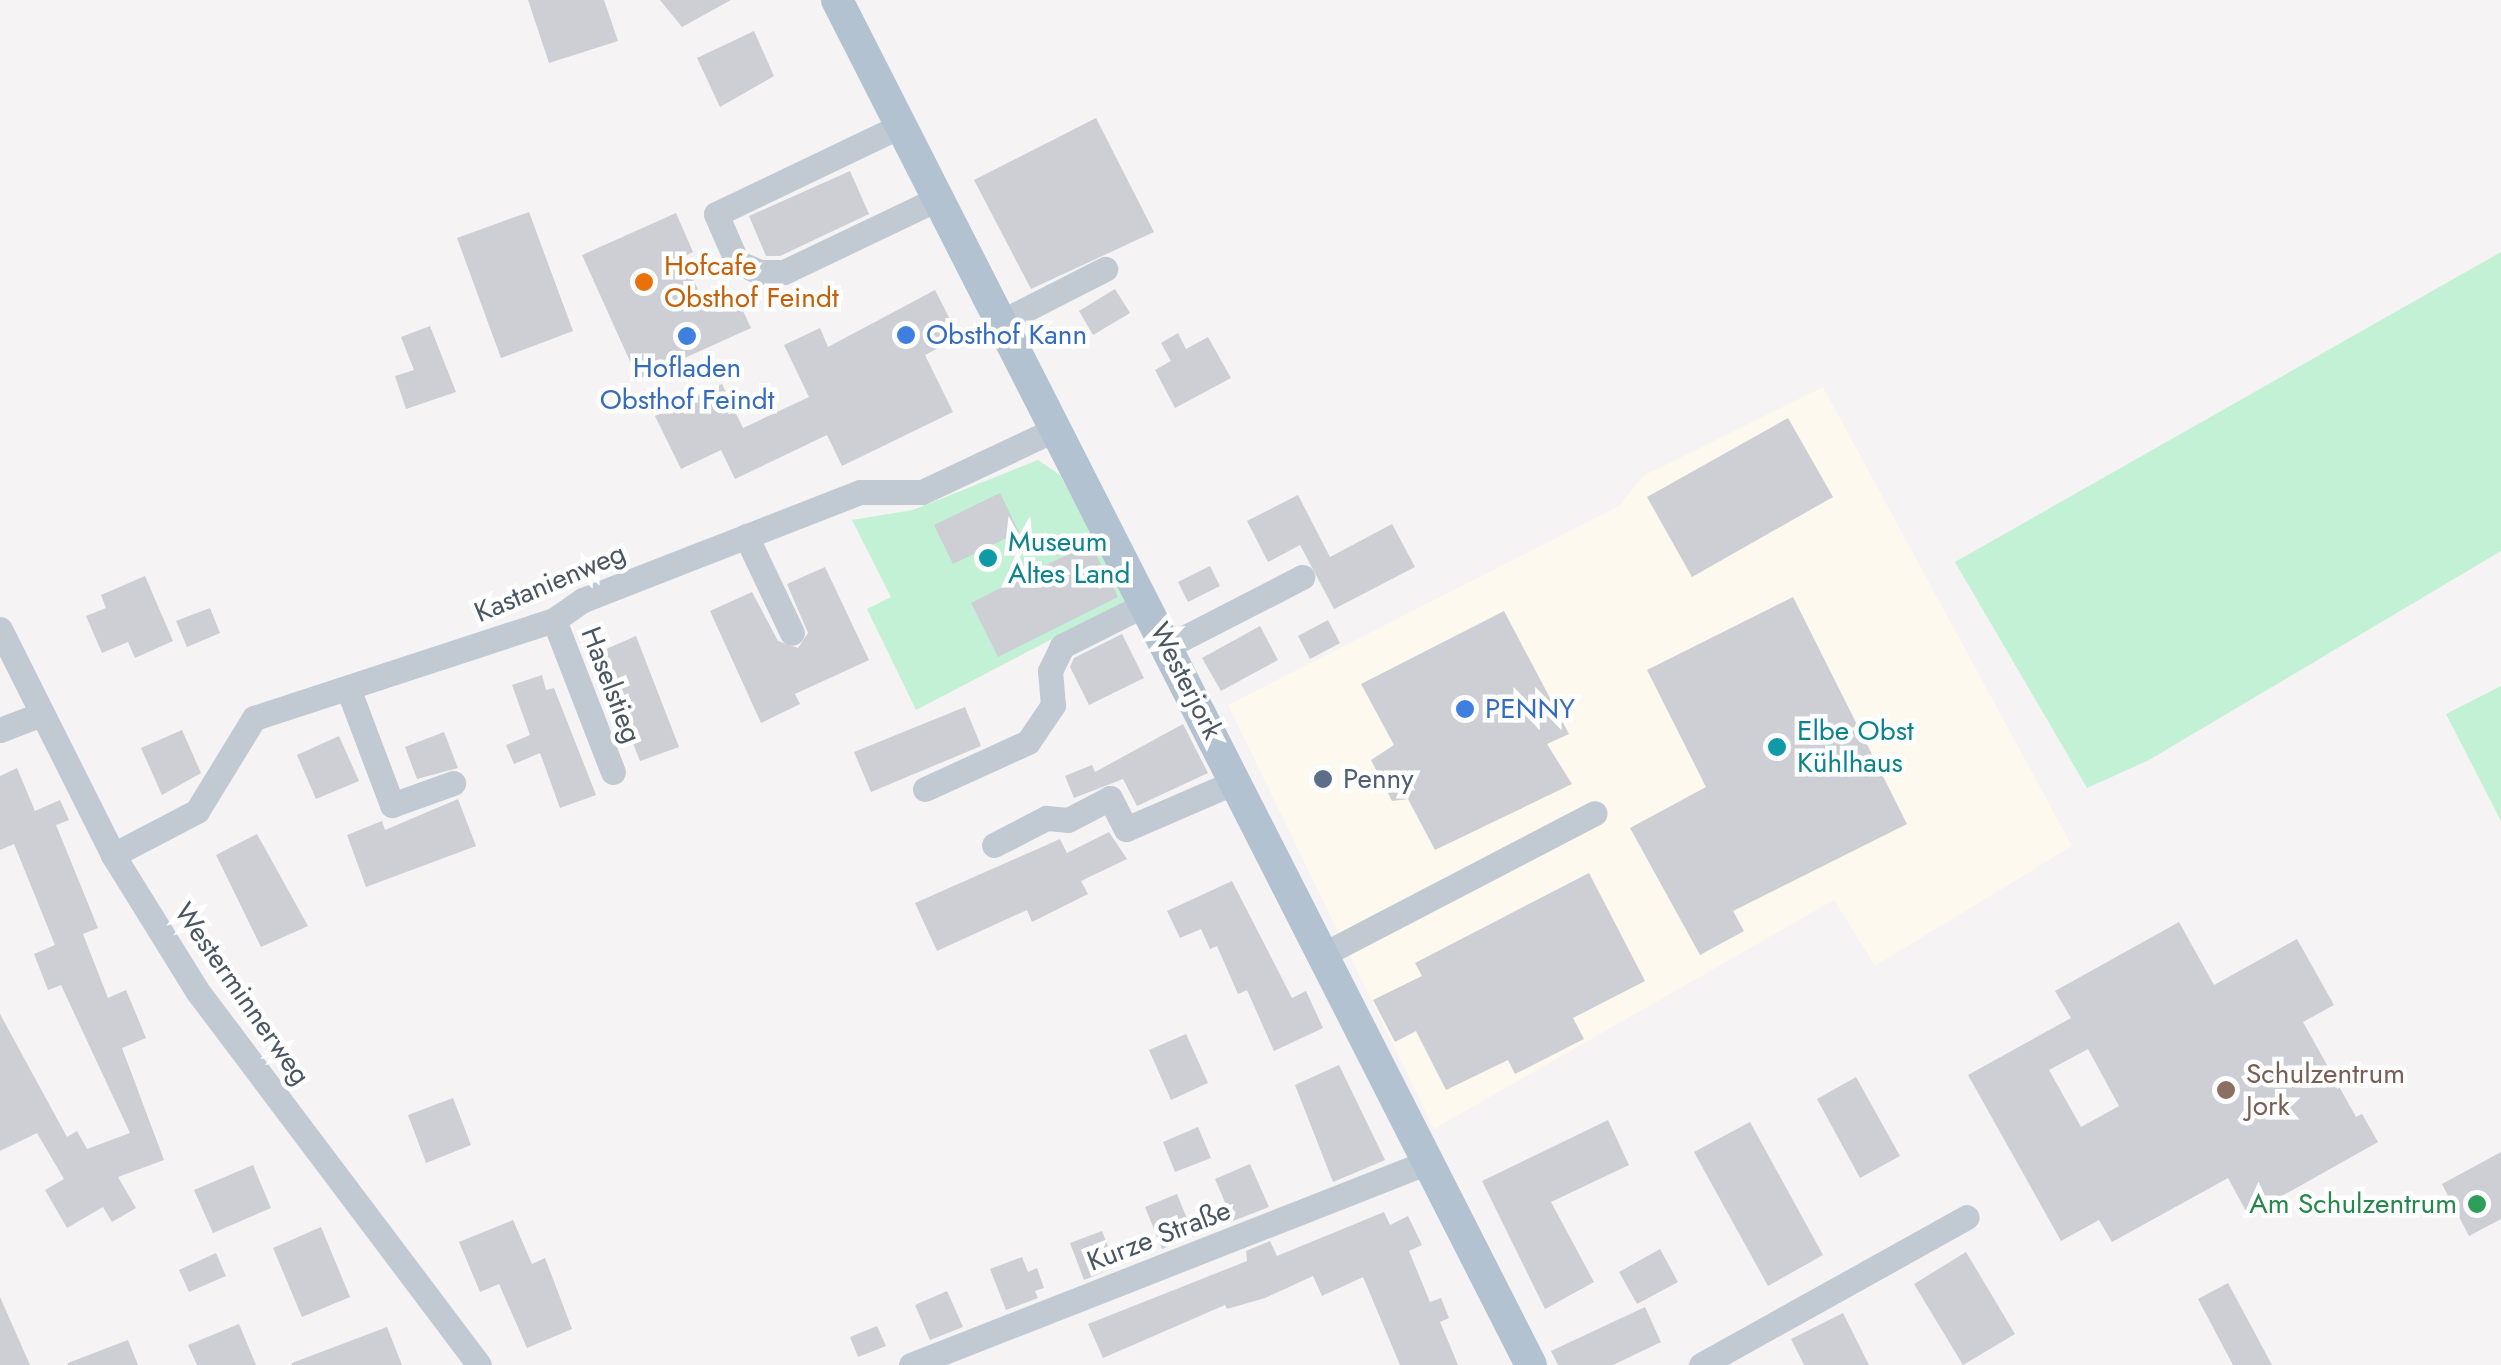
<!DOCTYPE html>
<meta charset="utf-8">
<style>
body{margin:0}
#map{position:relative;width:2501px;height:1365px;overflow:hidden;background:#f5f3f3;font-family:Jost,sans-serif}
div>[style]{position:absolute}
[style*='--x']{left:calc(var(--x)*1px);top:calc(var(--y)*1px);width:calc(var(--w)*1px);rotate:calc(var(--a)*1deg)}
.commercial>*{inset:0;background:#fdf9ef}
.green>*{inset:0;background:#c3f1d5}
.building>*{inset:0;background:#cdcfd5}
.minor>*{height:25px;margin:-12.5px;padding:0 12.5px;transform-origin:12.5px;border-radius:12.5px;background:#c1cad2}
.major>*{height:32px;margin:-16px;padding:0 16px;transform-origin:16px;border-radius:16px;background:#b3c2d1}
.dots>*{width:28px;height:28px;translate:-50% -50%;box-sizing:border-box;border:5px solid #fff;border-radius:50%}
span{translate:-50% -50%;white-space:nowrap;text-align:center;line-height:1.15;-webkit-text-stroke:9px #fff;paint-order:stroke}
.food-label{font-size:28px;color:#c56008}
.left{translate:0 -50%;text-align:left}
.shop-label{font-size:28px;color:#366cbe}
.culture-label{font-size:28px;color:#0d838f}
.street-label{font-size:28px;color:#4a5661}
.service-label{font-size:28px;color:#4e5e75}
.education-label{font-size:28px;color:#785e54}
.leisure-label{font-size:28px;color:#27864d}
.right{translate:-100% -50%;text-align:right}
</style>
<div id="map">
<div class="commercial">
<div style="clip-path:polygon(1823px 387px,2072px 846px,1875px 966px,1834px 900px,1434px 1129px,1228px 705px,1619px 506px,1643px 476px)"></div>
</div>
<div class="green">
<div style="clip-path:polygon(2501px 252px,2501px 551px,2149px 760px,2087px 788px,1955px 562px)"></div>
<div style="clip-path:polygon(1038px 460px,1060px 475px,1127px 600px,916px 710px,867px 609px,891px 597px,852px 520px,913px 510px)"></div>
<div style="clip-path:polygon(2501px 686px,2501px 821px,2446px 714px)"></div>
</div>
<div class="building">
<div style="clip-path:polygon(528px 0,604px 0,618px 41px,549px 63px)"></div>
<div style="clip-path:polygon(660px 0,731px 0,682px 27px)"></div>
<div style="clip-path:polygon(754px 31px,774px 76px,720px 107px,697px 58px)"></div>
<div style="clip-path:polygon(1096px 118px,1154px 232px,1031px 289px,974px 180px)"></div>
<div style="clip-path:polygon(850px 171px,869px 214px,780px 256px,766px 256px,749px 216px)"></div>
<div style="clip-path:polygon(529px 212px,573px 331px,501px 358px,457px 238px)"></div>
<div style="clip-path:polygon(676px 213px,693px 252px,683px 257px,706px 307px,735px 294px,751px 328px,638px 379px,582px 255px)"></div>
<div style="clip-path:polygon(1115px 289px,1130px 313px,1093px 335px,1079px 311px)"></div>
<div style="clip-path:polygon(935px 290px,959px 337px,925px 355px,953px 412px,842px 466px,827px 435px,735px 479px,721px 450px,681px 469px,655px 416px,722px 384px,743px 428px,809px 397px,784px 345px,820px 328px,828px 347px)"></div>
<div style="clip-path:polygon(430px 326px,456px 392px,406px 409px,395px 376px,414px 370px,401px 337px)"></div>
<div style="clip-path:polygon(1178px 333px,1186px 349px,1208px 337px,1231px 378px,1175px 408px,1155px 370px,1171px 361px,1161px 343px)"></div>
<div style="clip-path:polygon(1788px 418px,1833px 497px,1692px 577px,1647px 497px)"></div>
<div style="clip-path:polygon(1000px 493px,1019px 532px,953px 564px,934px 525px)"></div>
<div style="clip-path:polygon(1298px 495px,1330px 557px,1392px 524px,1415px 567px,1334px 609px,1300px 545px,1268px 562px,1247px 521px)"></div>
<div style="clip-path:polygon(1090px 543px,1118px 597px,998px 657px,971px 603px)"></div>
<div style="clip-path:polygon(1210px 566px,1220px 586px,1188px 602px,1178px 582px)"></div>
<div style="clip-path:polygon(825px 567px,869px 660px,795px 694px,800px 704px,761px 723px,710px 611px,752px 592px,778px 641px,798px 648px,808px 633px,787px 584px)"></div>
<div style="clip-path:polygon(145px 576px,173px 641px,135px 658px,128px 642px,102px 653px,86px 616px,106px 608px,101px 595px)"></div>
<div style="clip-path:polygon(1793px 597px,1907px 824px,1733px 911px,1744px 931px,1700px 955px,1630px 828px,1706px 787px,1647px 670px)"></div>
<div style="clip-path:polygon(210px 608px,220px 633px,187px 647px,176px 621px)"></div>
<div style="clip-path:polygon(1504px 611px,1569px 734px,1547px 744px,1572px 784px,1435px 850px,1408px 799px,1392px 801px,1371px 760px,1394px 745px,1361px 684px)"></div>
<div style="clip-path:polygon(1328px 620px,1340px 643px,1310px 659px,1298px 636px)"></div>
<div style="clip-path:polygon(1260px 626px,1278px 660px,1221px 691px,1202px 658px)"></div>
<div style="clip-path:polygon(1122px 634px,1144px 678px,1089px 705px,1070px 667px,1074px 658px)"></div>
<div style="clip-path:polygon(636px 636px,679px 747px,640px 761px,597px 653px)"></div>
<div style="clip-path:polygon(542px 675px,546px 690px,554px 688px,596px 795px,560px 808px,540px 753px,514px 764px,506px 745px,530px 735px,512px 685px)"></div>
<div style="clip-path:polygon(965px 707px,981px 746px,871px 792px,854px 752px)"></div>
<div style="clip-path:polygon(1183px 724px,1208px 773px,1137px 806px,1123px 779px,1074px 798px,1065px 776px,1092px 765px,1095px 772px)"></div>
<div style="clip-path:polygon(182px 730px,201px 773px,162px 795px,141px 748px)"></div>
<div style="clip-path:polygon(444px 732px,458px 768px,417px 779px,405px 747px)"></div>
<div style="clip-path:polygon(339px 736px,359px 781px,316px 799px,297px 755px)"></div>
<div style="clip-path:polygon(17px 768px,35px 811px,60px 800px,69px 820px,56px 825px,98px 928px,83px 934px,108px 998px,126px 990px,146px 1038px,122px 1048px,164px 1160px,118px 1177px,136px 1208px,112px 1222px,103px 1207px,67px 1228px,45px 1190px,64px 1179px,37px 1133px,0 1151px,0 1014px,67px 1137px,77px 1131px,87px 1149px,130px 1133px,61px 985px,48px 990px,34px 954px,55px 945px,14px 844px,0 850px,0 776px)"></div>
<div style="clip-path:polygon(458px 799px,476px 846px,366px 887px,347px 835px,382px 821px,385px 830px)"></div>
<div style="clip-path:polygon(1109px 832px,1127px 859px,1081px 881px,1088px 894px,1032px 922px,1027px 910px,937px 951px,915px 903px,1060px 839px,1067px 853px)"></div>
<div style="clip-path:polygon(257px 834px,308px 926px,261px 947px,216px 855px)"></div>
<div style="clip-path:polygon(1589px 873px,1645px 981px,1573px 1018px,1584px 1039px,1515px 1074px,1508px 1060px,1446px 1090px,1416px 1031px,1395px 1042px,1373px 1000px,1422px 976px,1415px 963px)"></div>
<div style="clip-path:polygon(1232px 881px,1292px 998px,1306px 991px,1323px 1028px,1274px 1051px,1247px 990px,1238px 994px,1217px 946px,1210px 949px,1201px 929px,1180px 938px,1167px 911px)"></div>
<div style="clip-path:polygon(evenodd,2179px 922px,2214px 985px,2297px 939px,2334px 1005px,2303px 1022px,2356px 1117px,2362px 1114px,2378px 1142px,2248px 1215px,2228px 1178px,2112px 1242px,2099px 1220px,2061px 1241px,1968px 1075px,2071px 1018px,2055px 991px,2179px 922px,2088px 1049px,2119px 1106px,2081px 1127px,2049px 1070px,2088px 1049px)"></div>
<div style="clip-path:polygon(1186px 1034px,1208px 1083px,1171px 1100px,1149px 1050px)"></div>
<div style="clip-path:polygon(1339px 1065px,1385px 1160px,1333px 1182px,1295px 1085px)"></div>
<div style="clip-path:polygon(1856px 1077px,1900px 1156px,1860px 1178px,1817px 1099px)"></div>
<div style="clip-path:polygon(453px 1098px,471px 1145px,426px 1163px,408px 1115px)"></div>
<div style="clip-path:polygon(1608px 1120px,1629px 1165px,1551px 1202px,1594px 1282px,1545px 1309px,1482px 1181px)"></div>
<div style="clip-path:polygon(1750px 1122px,1823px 1255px,1768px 1286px,1694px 1152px)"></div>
<div style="clip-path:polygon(1198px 1127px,1211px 1158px,1175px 1172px,1163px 1142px)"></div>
<div style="clip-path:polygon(2501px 1152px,2501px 1219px,2469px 1236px,2442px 1184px)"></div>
<div style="clip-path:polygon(1250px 1164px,1269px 1207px,1233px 1221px,1215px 1179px)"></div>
<div style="clip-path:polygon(253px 1165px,271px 1208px,213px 1233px,194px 1190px)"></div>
<div style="clip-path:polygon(1177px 1194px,1194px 1236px,1162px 1249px,1145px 1207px)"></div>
<div style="clip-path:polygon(1384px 1212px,1390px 1225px,1408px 1216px,1422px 1245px,1409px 1251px,1430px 1302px,1441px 1298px,1449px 1318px,1440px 1322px,1458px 1365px,1400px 1365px,1363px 1277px,1322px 1296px,1313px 1276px,1265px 1298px,1227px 1309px,1225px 1305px,1103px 1358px,1088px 1324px,1247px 1261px,1246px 1251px,1270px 1241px,1277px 1256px)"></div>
<div style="clip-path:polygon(513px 1220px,532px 1264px,545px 1258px,572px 1329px,527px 1348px,499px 1284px,480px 1292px,459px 1242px)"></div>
<div style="clip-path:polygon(321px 1227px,350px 1297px,302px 1317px,273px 1248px)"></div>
<div style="clip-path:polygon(1102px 1231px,1116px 1267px,1084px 1280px,1070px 1243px)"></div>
<div style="clip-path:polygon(1660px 1249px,1678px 1282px,1637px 1304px,1619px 1272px)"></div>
<div style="clip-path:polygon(1966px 1252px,2015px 1334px,1963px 1365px,1914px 1284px)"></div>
<div style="clip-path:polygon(216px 1253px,226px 1276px,189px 1292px,179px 1270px)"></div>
<div style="clip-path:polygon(1022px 1257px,1028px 1272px,1037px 1268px,1044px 1288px,1035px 1291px,1038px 1298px,1006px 1310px,990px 1269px)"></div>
<div style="clip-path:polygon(2228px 1283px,2272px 1365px,2233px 1365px,2198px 1299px)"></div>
<div style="clip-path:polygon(947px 1291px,963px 1327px,930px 1340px,915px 1305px)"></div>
<div style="clip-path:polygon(0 1297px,30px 1365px,0 1365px)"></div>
<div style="clip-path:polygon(1645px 1307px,1661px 1342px,1613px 1365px,1558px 1365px,1551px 1351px)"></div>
<div style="clip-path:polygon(1843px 1313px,1869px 1365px,1804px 1365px,1791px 1339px)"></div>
<div style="clip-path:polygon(239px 1324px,256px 1365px,197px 1365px,188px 1345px)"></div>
<div style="clip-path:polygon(877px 1326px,886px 1346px,858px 1357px,850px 1337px)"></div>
<div style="clip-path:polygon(387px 1327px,402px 1365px,292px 1365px,292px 1363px)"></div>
<div style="clip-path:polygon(128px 1340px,138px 1365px,68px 1365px,68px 1363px)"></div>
</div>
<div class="minor">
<div style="--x:900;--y:126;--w:204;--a:154.4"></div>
<div style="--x:716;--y:214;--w:52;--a:66.4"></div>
<div style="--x:737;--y:262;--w:24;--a:24"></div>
<div style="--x:759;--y:272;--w:25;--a:0"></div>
<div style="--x:784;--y:272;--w:170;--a:-25.5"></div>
<div style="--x:1001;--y:322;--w:117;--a:-27"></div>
<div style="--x:746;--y:536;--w:107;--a:64.6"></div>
<div style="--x:554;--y:620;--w:163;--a:68.8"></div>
<div style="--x:0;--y:629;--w:253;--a:63.4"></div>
<div style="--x:113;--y:855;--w:161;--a:58.2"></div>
<div style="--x:198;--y:992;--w:467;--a:53"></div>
<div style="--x:1168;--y:646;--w:151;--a:-27.2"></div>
<div style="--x:349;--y:691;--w:122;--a:69.3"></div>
<div style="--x:392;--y:805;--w:65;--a:-19.8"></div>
<div style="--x:0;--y:730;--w:42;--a:-21"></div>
<div style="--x:925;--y:789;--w:113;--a:-24.5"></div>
<div style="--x:1028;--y:742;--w:45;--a:-56"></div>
<div style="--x:1053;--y:705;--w:34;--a:-95"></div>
<div style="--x:1050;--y:671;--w:28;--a:-64"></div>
<div style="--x:1062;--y:646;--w:94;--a:-26.6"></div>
<div style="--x:994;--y:845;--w:59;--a:-27.4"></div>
<div style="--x:1046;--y:818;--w:22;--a:5"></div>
<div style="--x:1068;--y:820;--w:47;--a:-27.6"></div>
<div style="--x:1110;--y:798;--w:35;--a:63"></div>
<div style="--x:1126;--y:829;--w:121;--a:-23.4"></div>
<div style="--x:113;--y:855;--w:95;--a:-27.6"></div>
<div style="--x:197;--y:811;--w:109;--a:-58.5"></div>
<div style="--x:254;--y:718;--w:316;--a:-18.1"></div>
<div style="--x:554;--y:620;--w:35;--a:-35"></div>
<div style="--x:583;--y:600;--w:297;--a:-21.3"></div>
<div style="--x:860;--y:492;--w:62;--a:0"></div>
<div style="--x:922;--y:492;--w:148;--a:-25.2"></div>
<div style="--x:1324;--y:954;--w:305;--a:-27.5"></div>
<div style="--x:911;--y:1365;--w:555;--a:-21.44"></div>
<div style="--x:1701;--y:1365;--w:304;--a:-29.1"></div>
</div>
<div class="major">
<div style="--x:837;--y:0;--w:1531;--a:63.05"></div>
</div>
<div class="dots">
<div style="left:644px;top:282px;background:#e8710a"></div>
<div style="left:906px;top:335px;background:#3f7fe0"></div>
<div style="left:687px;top:336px;background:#3f7fe0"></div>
<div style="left:988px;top:558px;background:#0f9aa8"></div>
<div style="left:1465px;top:709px;background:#3f7fe0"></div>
<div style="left:1777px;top:747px;background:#0f9aa8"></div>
<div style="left:1323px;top:779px;background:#5c6f8a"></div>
<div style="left:2226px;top:1090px;background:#8d6e63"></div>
<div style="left:2477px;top:1204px;background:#2e9e5b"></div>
</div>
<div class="food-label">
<span class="left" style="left:664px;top:282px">Hofcafe<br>Obsthof Feindt</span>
</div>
<div class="shop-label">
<span class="left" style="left:926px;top:335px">Obsthof Kann</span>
<span style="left:687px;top:384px">Hofladen<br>Obsthof Feindt</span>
<span class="left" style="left:1485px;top:709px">PENNY</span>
</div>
<div class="culture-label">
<span class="left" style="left:1008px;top:558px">Museum<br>Altes Land</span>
<span class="left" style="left:1797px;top:747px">Elbe Obst<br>Kühlhaus</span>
</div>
<div class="street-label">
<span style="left:550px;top:583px;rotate:-23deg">Kastanienweg</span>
<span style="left:1186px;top:681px;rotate:63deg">Westerjork</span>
<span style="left:611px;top:685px;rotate:69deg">Haselstieg</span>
<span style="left:242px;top:994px;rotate:55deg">Westerminnerweg</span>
<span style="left:1159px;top:1236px;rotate:-21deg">Kurze Straße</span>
</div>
<div class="service-label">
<span class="left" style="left:1343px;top:779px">Penny</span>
</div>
<div class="education-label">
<span class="left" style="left:2246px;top:1090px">Schulzentrum<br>Jork</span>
</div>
<div class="leisure-label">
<span class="right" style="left:2457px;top:1204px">Am Schulzentrum</span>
</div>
</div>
